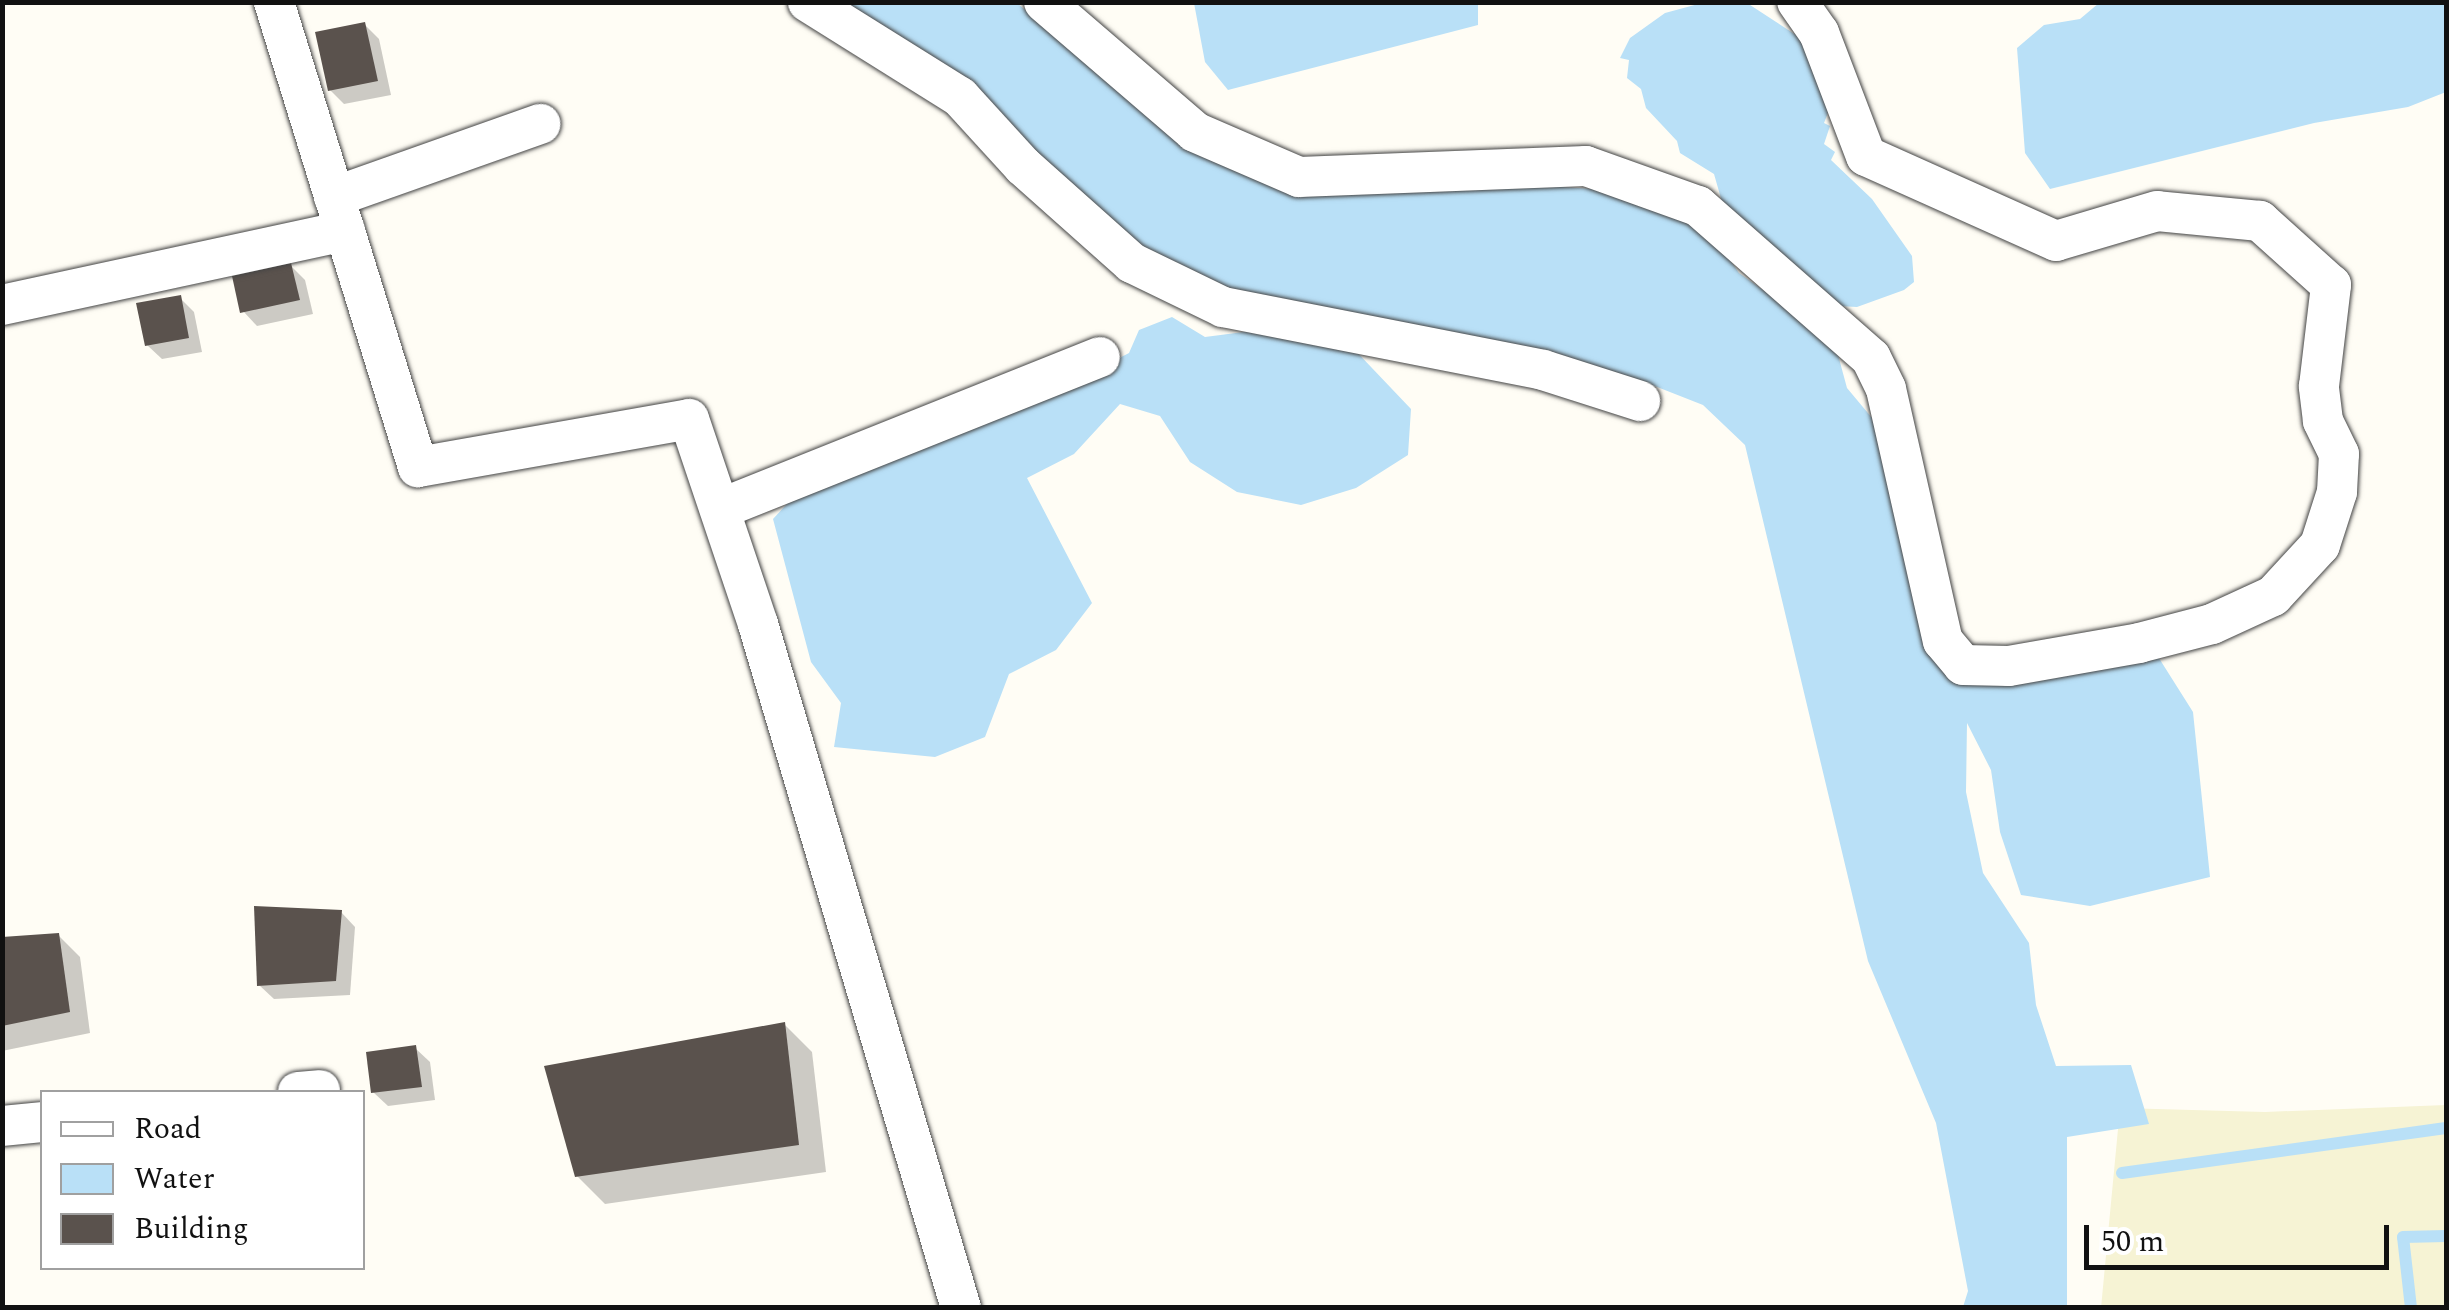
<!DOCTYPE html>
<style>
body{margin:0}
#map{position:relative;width:2449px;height:1310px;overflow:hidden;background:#fffdf5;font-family:Spectral,serif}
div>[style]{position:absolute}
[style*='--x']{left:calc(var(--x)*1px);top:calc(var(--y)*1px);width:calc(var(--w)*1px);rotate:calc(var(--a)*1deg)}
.farmland>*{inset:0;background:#f6f3d4}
.water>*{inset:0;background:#b9e0f7}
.shadow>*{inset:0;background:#0003}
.stream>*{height:12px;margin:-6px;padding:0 6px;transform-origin:6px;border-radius:6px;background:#b9e0f7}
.building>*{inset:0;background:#5a524d}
.roads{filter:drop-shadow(0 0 2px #444) drop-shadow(0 0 2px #444)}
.minor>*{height:40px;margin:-20px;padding:0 20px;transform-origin:20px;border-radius:20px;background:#fff}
span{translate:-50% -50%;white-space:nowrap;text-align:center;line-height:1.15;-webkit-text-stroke:10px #fff;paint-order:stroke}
.frame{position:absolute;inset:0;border:5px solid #111;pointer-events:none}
.legend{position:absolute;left:40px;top:1090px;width:325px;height:180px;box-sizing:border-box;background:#fff;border:2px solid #a0a0a0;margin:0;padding:12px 18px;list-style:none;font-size:30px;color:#111}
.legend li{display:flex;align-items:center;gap:20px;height:50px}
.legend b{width:50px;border:2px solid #a0a0a0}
.scale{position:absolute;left:2084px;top:1225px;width:305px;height:45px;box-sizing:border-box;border:5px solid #111;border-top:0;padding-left:12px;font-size:30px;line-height:35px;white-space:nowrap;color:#111;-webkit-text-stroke:8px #fff;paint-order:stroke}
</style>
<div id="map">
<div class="farmland">
<div style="clip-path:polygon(2446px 1105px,2446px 1307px,2101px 1308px,2120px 1108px,2265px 1112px)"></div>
</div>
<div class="water">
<div style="clip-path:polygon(824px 3px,1017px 3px,1155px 121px,1241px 168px,1595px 189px,1704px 222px,1739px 273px,1834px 340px,1847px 388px,1893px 443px,1956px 683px,2157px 655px,2193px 712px,2210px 877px,2090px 906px,2021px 895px,2000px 832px,1991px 770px,1967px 723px,1966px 792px,1983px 873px,2029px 943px,2036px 1005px,2056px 1066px,2131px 1065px,2149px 1124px,2067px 1137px,2067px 1307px,1963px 1307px,1968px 1291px,1936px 1123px,1868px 961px,1745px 445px,1703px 405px,1647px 383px,1193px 286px)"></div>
<div style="clip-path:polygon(1194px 3px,1478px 3px,1478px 25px,1228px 90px,1205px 62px)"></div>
<div style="clip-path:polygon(1702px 3px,1747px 3px,1802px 39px,1831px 105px,1824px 123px,1830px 126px,1824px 144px,1835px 152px,1831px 160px,1872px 199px,1912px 256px,1914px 282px,1904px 290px,1857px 307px,1839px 306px,1722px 202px,1714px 174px,1680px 153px,1677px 141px,1646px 108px,1641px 89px,1627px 78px,1629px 60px,1620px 58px,1630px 38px,1665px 13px)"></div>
<div style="clip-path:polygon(2099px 3px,2446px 3px,2446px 92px,2408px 107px,2314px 123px,2050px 189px,2025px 153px,2017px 48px,2044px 25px,2080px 19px)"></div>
<div style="clip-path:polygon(1172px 317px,1205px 337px,1259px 330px,1352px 347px,1411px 409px,1408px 455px,1356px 488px,1301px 505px,1237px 492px,1190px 462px,1160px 416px,1120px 404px,1074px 454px,1027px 478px,1092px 603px,1056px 650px,1009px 674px,985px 737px,935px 757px,834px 747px,841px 703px,811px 662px,773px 519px,797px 493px,1100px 368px,1129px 353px,1139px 330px)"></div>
</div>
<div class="shadow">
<div style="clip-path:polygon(364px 24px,379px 39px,391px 95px,344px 104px,330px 90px)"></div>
<div style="clip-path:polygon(291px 266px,305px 280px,313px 314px,257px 326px,243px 311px)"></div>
<div style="clip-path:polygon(180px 298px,194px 312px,202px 352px,162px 359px,147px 345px)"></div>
<div style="clip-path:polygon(341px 912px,355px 927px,350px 995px,274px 999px,259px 985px)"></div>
<div style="clip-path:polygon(58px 935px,80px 957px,90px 1033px,2px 1051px,2px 940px)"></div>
<div style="clip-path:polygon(784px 1024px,812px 1052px,826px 1172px,605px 1204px,577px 1176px)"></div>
<div style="clip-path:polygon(415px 1048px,430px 1062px,435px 1100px,388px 1106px,373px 1092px)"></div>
</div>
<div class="stream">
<div style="--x:2122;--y:1173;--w:327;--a:-7.9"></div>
<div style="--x:2411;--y:1308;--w:71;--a:-96.4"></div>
<div style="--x:2403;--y:1237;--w:43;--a:-1.3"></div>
</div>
<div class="building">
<div style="clip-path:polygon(365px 22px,378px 81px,328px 91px,315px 32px)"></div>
<div style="clip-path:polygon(291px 263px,300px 300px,240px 313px,232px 276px)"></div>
<div style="clip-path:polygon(181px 295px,189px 338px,145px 346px,136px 303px)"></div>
<div style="clip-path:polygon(254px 906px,342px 910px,336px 981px,257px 986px)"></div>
<div style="clip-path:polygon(59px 933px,70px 1012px,2px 1026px,2px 937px)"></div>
<div style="clip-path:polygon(785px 1022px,799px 1145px,575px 1177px,544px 1066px)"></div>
<div style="clip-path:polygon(416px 1045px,422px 1087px,371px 1093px,366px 1052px)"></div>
</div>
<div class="roads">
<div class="minor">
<div style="--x:274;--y:2;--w:487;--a:72.8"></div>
<div style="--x:418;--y:467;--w:275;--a:-10"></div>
<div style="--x:689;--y:419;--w:216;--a:71.4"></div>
<div style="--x:758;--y:624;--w:713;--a:73.47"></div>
<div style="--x:808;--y:2;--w:179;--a:32"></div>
<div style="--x:960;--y:97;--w:93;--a:47.6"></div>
<div style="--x:1023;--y:166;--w:146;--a:41.7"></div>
<div style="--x:1132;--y:263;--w:101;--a:25.8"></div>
<div style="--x:1223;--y:307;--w:326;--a:11.1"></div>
<div style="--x:1543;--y:370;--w:102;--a:17.7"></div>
<div style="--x:1044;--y:2;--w:199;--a:40.7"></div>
<div style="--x:1195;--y:132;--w:113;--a:23.4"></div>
<div style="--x:1299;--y:177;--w:287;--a:-2.2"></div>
<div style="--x:1586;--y:166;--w:119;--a:19.7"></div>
<div style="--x:1698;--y:206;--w:230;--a:41.3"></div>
<div style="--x:1871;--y:358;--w:34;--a:64"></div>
<div style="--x:1886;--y:389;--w:258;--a:77.3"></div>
<div style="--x:1943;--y:641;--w:31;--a:50"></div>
<div style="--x:1963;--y:665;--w:46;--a:1.2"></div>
<div style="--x:2009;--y:666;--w:132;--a:-10"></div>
<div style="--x:2139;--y:643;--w:75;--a:-14.6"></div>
<div style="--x:2212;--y:624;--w:67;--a:-24.7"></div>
<div style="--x:2273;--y:596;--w:69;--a:-47.3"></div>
<div style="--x:2320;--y:545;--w:56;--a:-72.2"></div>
<div style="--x:2337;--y:492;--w:38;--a:-87"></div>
<div style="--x:2339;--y:454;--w:37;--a:-116"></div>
<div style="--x:2323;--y:421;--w:35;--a:-97"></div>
<div style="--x:2319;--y:386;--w:102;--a:-83.2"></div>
<div style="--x:2331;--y:285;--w:96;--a:-138"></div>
<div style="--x:2260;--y:221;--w:103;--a:-174.5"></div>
<div style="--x:2157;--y:211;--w:105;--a:163.5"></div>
<div style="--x:2056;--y:241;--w:208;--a:-155.9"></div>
<div style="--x:1866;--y:156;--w:132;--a:-110.9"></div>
<div style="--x:1819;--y:33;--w:38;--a:-125"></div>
<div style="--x:334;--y:197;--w:219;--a:-19.5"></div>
<div style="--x:2;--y:305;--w:351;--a:-12.2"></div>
<div style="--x:720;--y:509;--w:409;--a:-21.8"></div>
<div style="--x:298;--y:1092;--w:22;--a:-5"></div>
<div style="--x:2;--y:1126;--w:40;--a:-5.7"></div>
</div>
</div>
<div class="frame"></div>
<ul class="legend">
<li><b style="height:12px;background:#fff"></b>Road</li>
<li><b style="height:28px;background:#b9e0f7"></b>Water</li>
<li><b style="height:28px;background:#5a524d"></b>Building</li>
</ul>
<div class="scale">50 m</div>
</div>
